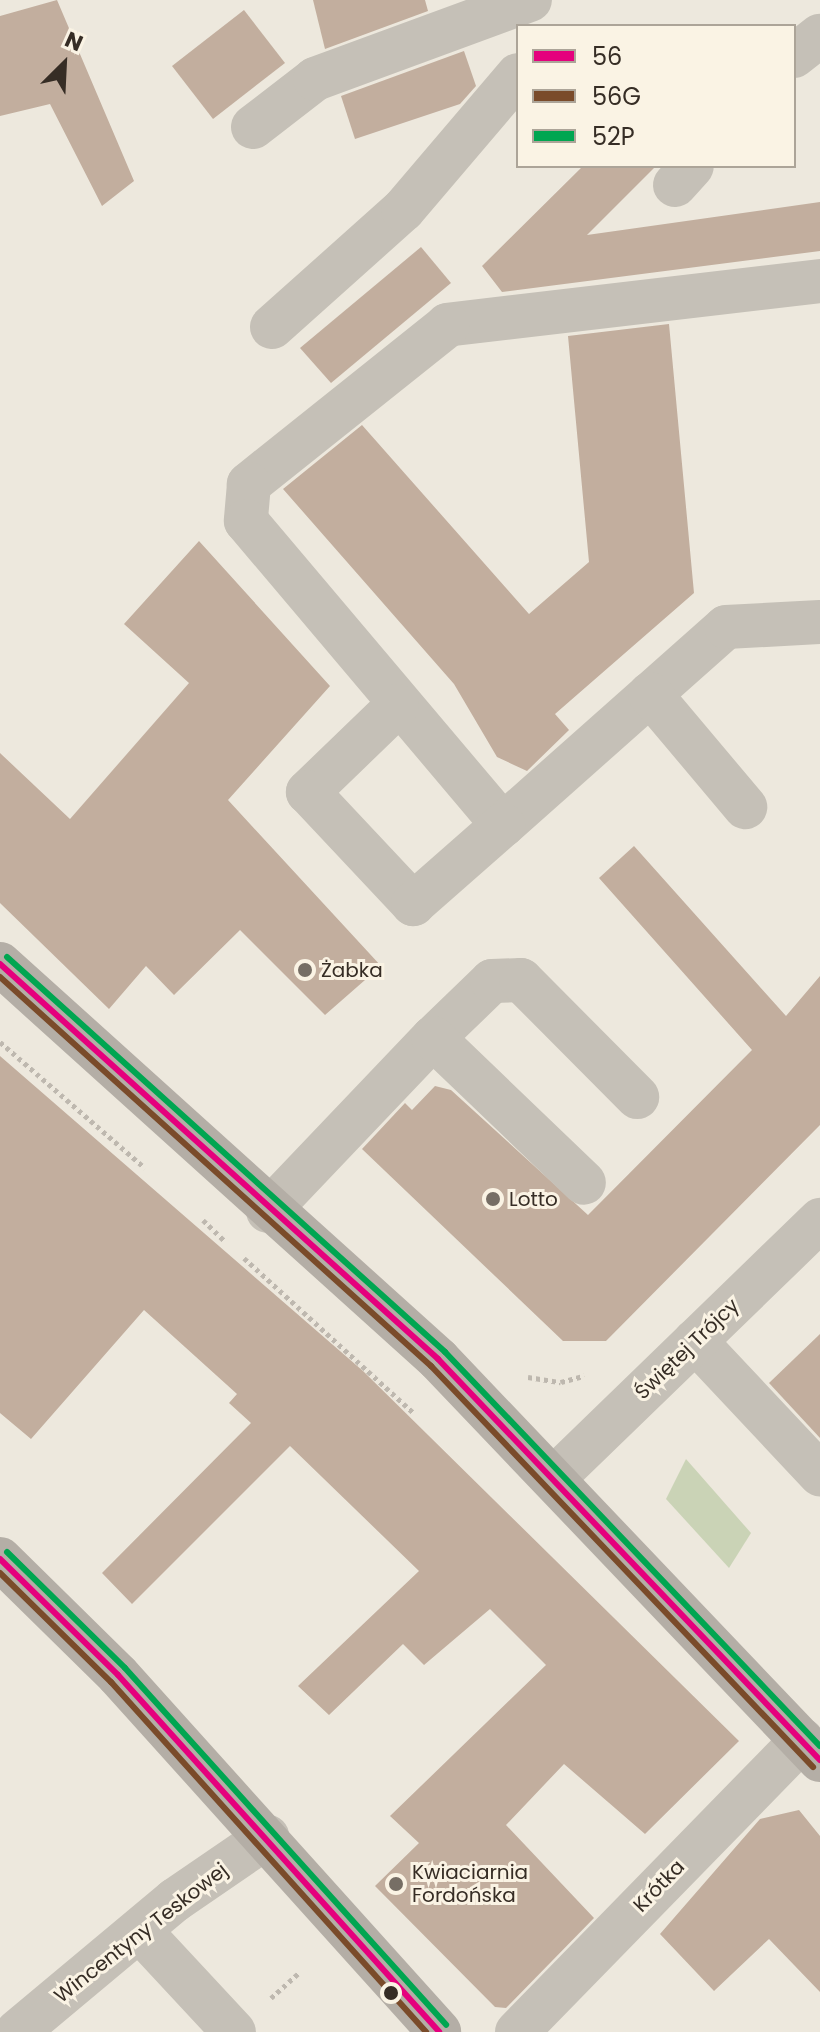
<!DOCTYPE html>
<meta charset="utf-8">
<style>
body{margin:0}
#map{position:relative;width:820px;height:2032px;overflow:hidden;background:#ede8dd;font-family:Poppins,sans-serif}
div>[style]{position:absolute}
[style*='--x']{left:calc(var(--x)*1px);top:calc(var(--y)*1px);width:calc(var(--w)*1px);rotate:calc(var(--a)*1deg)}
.green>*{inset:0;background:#cad3b6}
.building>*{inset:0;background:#c2ae9e}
.path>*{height:5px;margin-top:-2.5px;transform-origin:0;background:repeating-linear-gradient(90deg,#beb8af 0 4px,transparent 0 8px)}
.minor>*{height:44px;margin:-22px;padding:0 22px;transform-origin:22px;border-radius:22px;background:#c5c0b7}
.major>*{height:44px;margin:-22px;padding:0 22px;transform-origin:22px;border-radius:22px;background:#b4aea6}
.bus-1>*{height:6px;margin:-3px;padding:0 3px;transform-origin:3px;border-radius:3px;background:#e5007d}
.bus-2>*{height:6px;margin:-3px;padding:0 3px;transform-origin:3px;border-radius:3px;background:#7a4b2a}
.bus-3>*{height:6px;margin:-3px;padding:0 3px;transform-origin:3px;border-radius:3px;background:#00a651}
.dots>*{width:22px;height:22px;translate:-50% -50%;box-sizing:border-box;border:4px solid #faf3e4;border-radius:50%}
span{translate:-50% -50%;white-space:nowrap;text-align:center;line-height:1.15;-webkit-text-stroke:6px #faf3e4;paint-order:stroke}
.poi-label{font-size:20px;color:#362d25}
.left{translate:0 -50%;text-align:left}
.street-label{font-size:20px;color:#362d25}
.legend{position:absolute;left:516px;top:24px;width:280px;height:144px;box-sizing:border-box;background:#faf3e4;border:2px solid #aca498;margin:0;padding:10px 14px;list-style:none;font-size:24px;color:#362d25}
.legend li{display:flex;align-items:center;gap:16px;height:40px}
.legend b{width:40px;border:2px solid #aca498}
.north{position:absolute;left:24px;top:24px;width:80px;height:80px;-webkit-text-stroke:6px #faf3e4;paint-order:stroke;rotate:24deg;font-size:22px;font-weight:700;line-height:32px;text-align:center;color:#362d25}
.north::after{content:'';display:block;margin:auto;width:28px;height:36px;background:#362d25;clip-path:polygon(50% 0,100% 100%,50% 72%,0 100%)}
</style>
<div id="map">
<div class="green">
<div style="clip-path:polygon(686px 1459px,751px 1533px,729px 1568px,666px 1499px)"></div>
</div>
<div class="building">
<div style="clip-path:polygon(57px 0,134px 181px,102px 206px,50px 104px,0 116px,0 16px)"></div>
<div style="clip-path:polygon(313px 0,425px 0,428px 11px,325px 49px)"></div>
<div style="clip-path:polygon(244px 10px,285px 63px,213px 119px,172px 66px)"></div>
<div style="clip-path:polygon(464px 51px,476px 86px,460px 104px,355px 139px,341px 96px)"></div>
<div style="clip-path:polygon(583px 166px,656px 166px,587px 235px,820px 202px,820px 251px,502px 292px,482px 266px)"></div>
<div style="clip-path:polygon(421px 247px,451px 283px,331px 383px,300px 348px)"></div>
<div style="clip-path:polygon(669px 324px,694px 593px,555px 714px,569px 730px,527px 771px,497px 757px,454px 684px,283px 489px,362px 425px,529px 614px,589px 562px,568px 336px)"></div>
<div style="clip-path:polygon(199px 541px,330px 686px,228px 800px,381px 966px,325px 1015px,240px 930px,174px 995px,146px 966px,109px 1009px,0 903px,0 753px,70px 819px,189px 683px,124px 624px)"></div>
<div style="clip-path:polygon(634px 846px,786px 1016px,820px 976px,820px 1125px,606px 1341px,563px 1341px,362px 1149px,405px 1103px,412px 1110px,435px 1086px,451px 1090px,588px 1215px,752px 1050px,599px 878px)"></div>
<div style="clip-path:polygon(0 1056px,363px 1371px,739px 1741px,645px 1834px,564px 1764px,506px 1825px,594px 1918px,506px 2008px,495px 2007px,375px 1886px,419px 1843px,390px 1816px,546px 1665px,490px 1609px,424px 1665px,403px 1644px,329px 1715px,298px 1686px,419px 1571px,290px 1446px,132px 1604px,102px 1573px,251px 1423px,229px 1403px,237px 1394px,144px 1310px,31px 1439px,0 1413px)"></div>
<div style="clip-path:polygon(820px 1334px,820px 1438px,769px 1383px)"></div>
<div style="clip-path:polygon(799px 1810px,820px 1836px,820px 1992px,769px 1939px,714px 1991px,660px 1934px,760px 1819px)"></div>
</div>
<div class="path">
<div style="--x:0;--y:1042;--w:192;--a:41"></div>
<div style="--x:203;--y:1220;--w:30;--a:44"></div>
<div style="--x:244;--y:1258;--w:230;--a:42.4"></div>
<div style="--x:528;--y:1377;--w:33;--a:9"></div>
<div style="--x:561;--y:1382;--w:24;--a:-15"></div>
<div style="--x:271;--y:1998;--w:39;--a:-42"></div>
</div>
<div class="minor">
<div style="--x:794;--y:56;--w:33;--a:-38"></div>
<div style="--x:253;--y:127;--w:78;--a:-37.7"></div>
<div style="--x:315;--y:79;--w:229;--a:-20.2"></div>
<div style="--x:675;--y:185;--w:25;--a:-48"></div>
<div style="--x:820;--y:281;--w:375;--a:173.3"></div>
<div style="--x:448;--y:325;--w:255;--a:141.4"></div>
<div style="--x:249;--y:484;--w:37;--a:95"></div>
<div style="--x:246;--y:521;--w:398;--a:49.8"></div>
<div style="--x:503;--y:825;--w:298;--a:-41.6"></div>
<div style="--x:726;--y:627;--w:94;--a:-3"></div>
<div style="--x:272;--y:327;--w:176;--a:-41.8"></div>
<div style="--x:403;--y:210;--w:177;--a:-49.6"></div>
<div style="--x:650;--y:694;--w:148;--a:49.9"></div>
<div style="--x:397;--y:706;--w:124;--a:136"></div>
<div style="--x:308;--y:792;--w:154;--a:46.8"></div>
<div style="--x:413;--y:904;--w:120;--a:-41.3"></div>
<div style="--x:433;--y:1038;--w:82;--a:-44"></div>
<div style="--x:492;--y:981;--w:29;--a:-2"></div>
<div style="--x:521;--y:980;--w:165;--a:45.2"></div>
<div style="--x:268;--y:1211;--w:239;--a:-46.4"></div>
<div style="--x:433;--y:1038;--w:209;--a:43.8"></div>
<div style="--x:695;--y:1341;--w:183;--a:46.8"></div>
<div style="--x:554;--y:1478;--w:371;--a:-44.1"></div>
<div style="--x:140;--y:1931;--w:138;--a:47.1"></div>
<div style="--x:17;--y:2032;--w:206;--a:-39.9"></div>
<div style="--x:175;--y:1900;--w:112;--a:-34.4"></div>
<div style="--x:517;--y:2032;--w:408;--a:-45.7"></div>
</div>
<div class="major">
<div style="--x:0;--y:964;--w:590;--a:42.04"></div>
<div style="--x:438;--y:1359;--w:554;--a:46.39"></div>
<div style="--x:0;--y:1559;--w:165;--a:44.5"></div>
<div style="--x:118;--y:1675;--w:480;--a:48"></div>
</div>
<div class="bus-1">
<div style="--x:0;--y:964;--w:590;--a:42.04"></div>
<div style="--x:438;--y:1359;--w:554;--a:46.39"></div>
<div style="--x:0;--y:1559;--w:165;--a:44.5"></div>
<div style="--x:118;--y:1675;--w:480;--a:48"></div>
</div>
<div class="bus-2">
<div style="--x:0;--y:977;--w:581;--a:42.07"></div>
<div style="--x:431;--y:1366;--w:554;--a:46.39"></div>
<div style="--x:0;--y:1573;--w:156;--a:44.5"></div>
<div style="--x:111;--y:1682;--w:471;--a:48"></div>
</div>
<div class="bus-3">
<div style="--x:7;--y:957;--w:590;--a:42.04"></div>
<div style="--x:445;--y:1352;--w:544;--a:46.42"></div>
<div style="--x:7;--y:1552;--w:165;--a:44.5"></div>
<div style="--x:125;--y:1668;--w:480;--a:48"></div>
</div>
<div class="dots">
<div style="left:305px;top:970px;background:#766e65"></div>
<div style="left:493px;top:1199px;background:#766e65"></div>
<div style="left:396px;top:1884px;background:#766e65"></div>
<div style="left:391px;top:1993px;background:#362d25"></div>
</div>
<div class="poi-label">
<span class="left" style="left:321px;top:970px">Żabka</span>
<span class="left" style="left:509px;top:1199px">Lotto</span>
<span class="left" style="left:412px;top:1884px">Kwiaciarnia<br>Fordońska</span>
</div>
<div class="street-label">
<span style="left:687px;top:1349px;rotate:-44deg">Świętej Trójcy</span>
<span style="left:659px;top:1886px;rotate:-46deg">Krótka</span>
<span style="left:141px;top:1933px;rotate:-38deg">Wincentyny Teskowej</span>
</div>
<ul class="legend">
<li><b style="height:10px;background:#e5007d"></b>56</li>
<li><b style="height:10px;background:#7a4b2a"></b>56G</li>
<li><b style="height:10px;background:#00a651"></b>52P</li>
</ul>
<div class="north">N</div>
</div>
